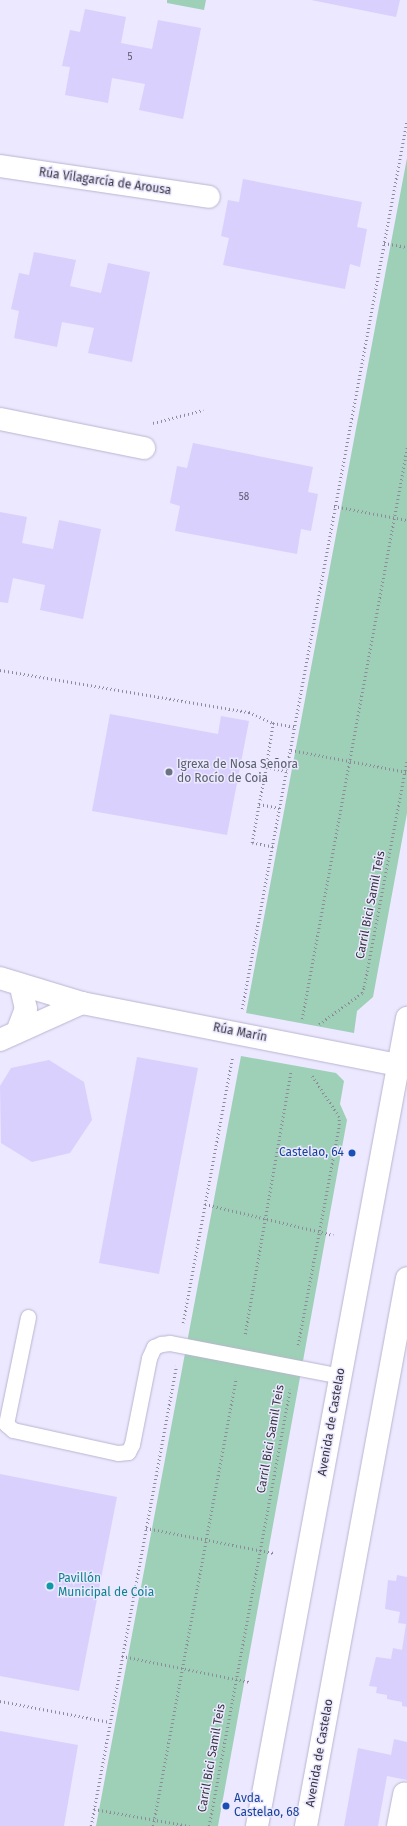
<!DOCTYPE html>
<meta charset="utf-8">
<style>
body{margin:0}
#map{position:relative;width:407px;height:1826px;overflow:hidden;background:#ece8ff;font-family:"Fira Sans",sans-serif}
div>[style]{position:absolute}
[style*='--x']{left:calc(var(--x)*1px);top:calc(var(--y)*1px);width:calc(var(--w)*1px);rotate:calc(var(--a)*1deg)}
.green>*{inset:0;background:#9dd0b6}
.building>*{inset:0;background:#d9d0fe}
.path>*{height:2.5px;margin-top:-1.25px;transform-origin:0;background:repeating-linear-gradient(90deg,#8d8a9b 0 1px,transparent 0 4px)}
.roads{filter:drop-shadow(0 0 1px #bab5d0) drop-shadow(0 0 1px #bab5d0)}
.service>*{height:15px;margin:-7.5px;padding:0 7.5px;transform-origin:7.5px;border-radius:7.5px;background:#fff}
.minor>*{height:22px;margin:-11px;padding:0 11px;transform-origin:11px;border-radius:11px;background:#fff}
.primary>*{height:22px;margin:-11px;padding:0 11px;transform-origin:11px;border-radius:11px;background:#fff}
.dots>*{width:11px;height:11px;translate:-50% -50%;box-sizing:border-box;border:2px solid #ece8ff;border-radius:50%}
span{translate:-50% -50%;white-space:nowrap;text-align:center;line-height:1.15;-webkit-text-stroke:3px #ece8ff;paint-order:stroke}
.number-label{font-size:10px;color:#5f5b6f}
.number-label span{-webkit-text-stroke-width:0}
.street-label{font-size:12px;color:#36343f}
.worship-label{font-size:12px;color:#5b616d}
.left{translate:0 -50%;text-align:left}
.transit-label{font-size:12px;color:#164399}
.right{translate:-100% -50%;text-align:right}
.culture-label{font-size:12px;color:#0d838f}
</style>
<div id="map">
<div class="green">
<div style="clip-path:polygon(167px 0,206px 0,204px 10px,167px 3px)"></div>
<div style="clip-path:polygon(407px 158px,407px 813px,373px 997px,357px 1011px,354px 1033px,246px 1013px)"></div>
<div style="clip-path:polygon(241px 1056px,336px 1073px,344px 1081px,340px 1104px,347px 1120px,218px 1826px,96px 1826px)"></div>
</div>
<div class="building">
<div style="clip-path:polygon(311px 0,400px 0,396px 17px)"></div>
<div style="clip-path:polygon(85px 9px,126px 17px,121px 43px,152px 49px,158px 20px,201px 28px,183px 119px,139px 110px,145px 84px,112px 78px,108px 103px,65px 95px,70px 67px,62px 66px,70px 30px,80px 32px)"></div>
<div style="clip-path:polygon(243px 179px,362px 202px,357px 227px,367px 229px,360px 267px,350px 264px,345px 289px,223px 265px,229px 238px,221px 236px,228px 200px,239px 202px)"></div>
<div style="clip-path:polygon(34px 252px,76px 260px,70px 286px,101px 293px,108px 263px,150px 272px,132px 362px,88px 353px,94px 328px,62px 322px,57px 347px,14px 338px,19px 311px,11px 309px,19px 273px,29px 275px)"></div>
<div style="clip-path:polygon(193px 443px,313px 467px,308px 492px,318px 494px,311px 531px,301px 529px,297px 554px,175px 531px,180px 506px,170px 503px,177px 466px,187px 468px)"></div>
<div style="clip-path:polygon(0 512px,27px 517px,22px 543px,53px 549px,59px 520px,101px 529px,83px 619px,40px 610px,45px 585px,13px 578px,8px 603px,0 602px)"></div>
<div style="clip-path:polygon(110px 714px,218px 734px,221px 716px,249px 721px,227px 835px,92px 811px)"></div>
<div style="clip-path:polygon(137px 1057px,198px 1068px,159px 1274px,99px 1263px)"></div>
<div style="clip-path:polygon(49px 1060px,84px 1082px,92px 1120px,70px 1153px,32px 1162px,1px 1143px,0 1086px,11px 1068px)"></div>
<div style="clip-path:polygon(0 1474px,117px 1497px,79px 1691px,0 1676px)"></div>
<div style="clip-path:polygon(397px 1575px,407px 1577px,407px 1707px,402px 1706px,402px 1702px,387px 1699px,387px 1695px,376px 1693px,377px 1687px,369px 1686px,376px 1657px,391px 1659px,393px 1648px,402px 1650px,406px 1624px,398px 1623px,400px 1612px,385px 1609px,388px 1580px,396px 1581px)"></div>
<div style="clip-path:polygon(0 1731px,78px 1745px,64px 1826px,0 1826px)"></div>
<div style="clip-path:polygon(394px 1739px,407px 1742px,407px 1780px,387px 1776px,378px 1826px,344px 1826px,358px 1748px,391px 1755px)"></div>
</div>
<div class="path">
<div style="--x:384;--y:243;--w:23;--a:10"></div>
<div style="--x:153;--y:423;--w:52;--a:-14.6"></div>
<div style="--x:334;--y:506;--w:74;--a:10.9"></div>
<div style="--x:0;--y:670;--w:253;--a:9.6"></div>
<div style="--x:249;--y:712;--w:26;--a:25"></div>
<div style="--x:291;--y:750;--w:118;--a:10.7"></div>
<div style="--x:266;--y:767;--w:45;--a:-81"></div>
<div style="--x:273;--y:723;--w:22;--a:10"></div>
<div style="--x:259;--y:804;--w:38;--a:-79"></div>
<div style="--x:266;--y:767;--w:21;--a:11"></div>
<div style="--x:273;--y:847;--w:21;--a:-169"></div>
<div style="--x:252;--y:843;--w:40;--a:-80"></div>
<div style="--x:259;--y:804;--w:21;--a:11"></div>
<div style="--x:242;--y:1009;--w:904;--a:-79.49"></div>
<div style="--x:302;--y:1019;--w:581;--a:-79.58"></div>
<div style="--x:319;--y:1024;--w:53;--a:-35.8"></div>
<div style="--x:362;--y:993;--w:6;--a:-72"></div>
<div style="--x:364;--y:987;--w:231;--a:-79.3"></div>
<div style="--x:205;--y:1204;--w:132;--a:13.6"></div>
<div style="--x:183;--y:1323;--w:269;--a:-79.5"></div>
<div style="--x:245;--y:1334;--w:267;--a:-80.1"></div>
<div style="--x:298;--y:1345;--w:224;--a:-79.4"></div>
<div style="--x:339;--y:1125;--w:8;--a:-90"></div>
<div style="--x:339;--y:1117;--w:49;--a:-123.4"></div>
<div style="--x:146;--y:1528;--w:130;--a:11.1"></div>
<div style="--x:122;--y:1656;--w:131;--a:11.5"></div>
<div style="--x:0;--y:1701;--w:112;--a:10.8"></div>
<div style="--x:94;--y:1809;--w:97;--a:10.1"></div>
<div style="--x:91;--y:1826;--w:468;--a:-79.5"></div>
<div style="--x:153;--y:1826;--w:456;--a:-79.5"></div>
<div style="--x:209;--y:1826;--w:444;--a:-79.5"></div>
</div>
<div class="roads">
<div class="service">
<div style="--x:28;--y:1317;--w:109;--a:101.6"></div>
<div style="--x:6;--y:1424;--w:9;--a:41"></div>
<div style="--x:13;--y:1430;--w:107;--a:12.4"></div>
<div style="--x:118;--y:1453;--w:10;--a:-6"></div>
<div style="--x:128;--y:1452;--w:9;--a:-63"></div>
<div style="--x:132;--y:1444;--w:88;--a:-78.8"></div>
<div style="--x:149;--y:1358;--w:12;--a:-66"></div>
<div style="--x:154;--y:1347;--w:8;--a:-23"></div>
<div style="--x:161;--y:1344;--w:9;--a:-6"></div>
<div style="--x:170;--y:1343;--w:174;--a:10.9"></div>
</div>
<div class="minor">
<div style="--x:0;--y:166;--w:211;--a:8.4"></div>
<div style="--x:0;--y:419;--w:147;--a:11.4"></div>
<div style="--x:0;--y:978;--w:86;--a:17"></div>
<div style="--x:82;--y:1003;--w:331;--a:11.1"></div>
<div style="--x:17;--y:1032;--w:25;--a:-69"></div>
<div style="--x:26;--y:1009;--w:23;--a:-103"></div>
<div style="--x:0;--y:1040;--w:90;--a:-24.3"></div>
<div style="--x:398;--y:1826;--w:33;--a:-79"></div>
</div>
<div class="primary">
<div style="--x:257;--y:1826;--w:822;--a:-79.48"></div>
<div style="--x:306;--y:1826;--w:557;--a:-79.56"></div>
</div>
</div>
<div class="dots">
<div style="left:169px;top:772px;background:#6b7280"></div>
<div style="left:352px;top:1153px;background:#1a4fb4"></div>
<div style="left:50px;top:1586px;background:#0f9aa8"></div>
<div style="left:226px;top:1806px;background:#1a4fb4"></div>
</div>
<div class="number-label">
<span style="left:130px;top:58px">5</span>
<span style="left:244px;top:498px">58</span>
</div>
<div class="street-label">
<span style="left:105px;top:182px;rotate:8deg">Rúa Vilagarcía de Arousa</span>
<span style="left:371px;top:905px;rotate:-79deg">Carril Bici Samil Teis</span>
<span style="left:240px;top:1033px;rotate:11deg">Rúa Marín</span>
<span style="left:332px;top:1422px;rotate:-80deg">Avenida de Castelao</span>
<span style="left:271px;top:1439px;rotate:-80deg">Carril Bici Samil Teis</span>
<span style="left:320px;top:1753px;rotate:-80deg">Avenida de Castelao</span>
<span style="left:212px;top:1758px;rotate:-80deg">Carril Bici Samil Teis</span>
</div>
<div class="worship-label">
<span class="left" style="left:177px;top:772px">Igrexa de Nosa Señora<br>do Rocío de Coia</span>
</div>
<div class="transit-label">
<span class="right" style="left:344px;top:1153px">Castelao, 64</span>
<span class="left" style="left:234px;top:1806px">Avda.<br>Castelao, 68</span>
</div>
<div class="culture-label">
<span class="left" style="left:58px;top:1586px">Pavillón<br>Municipal de Coia</span>
</div>
</div>
